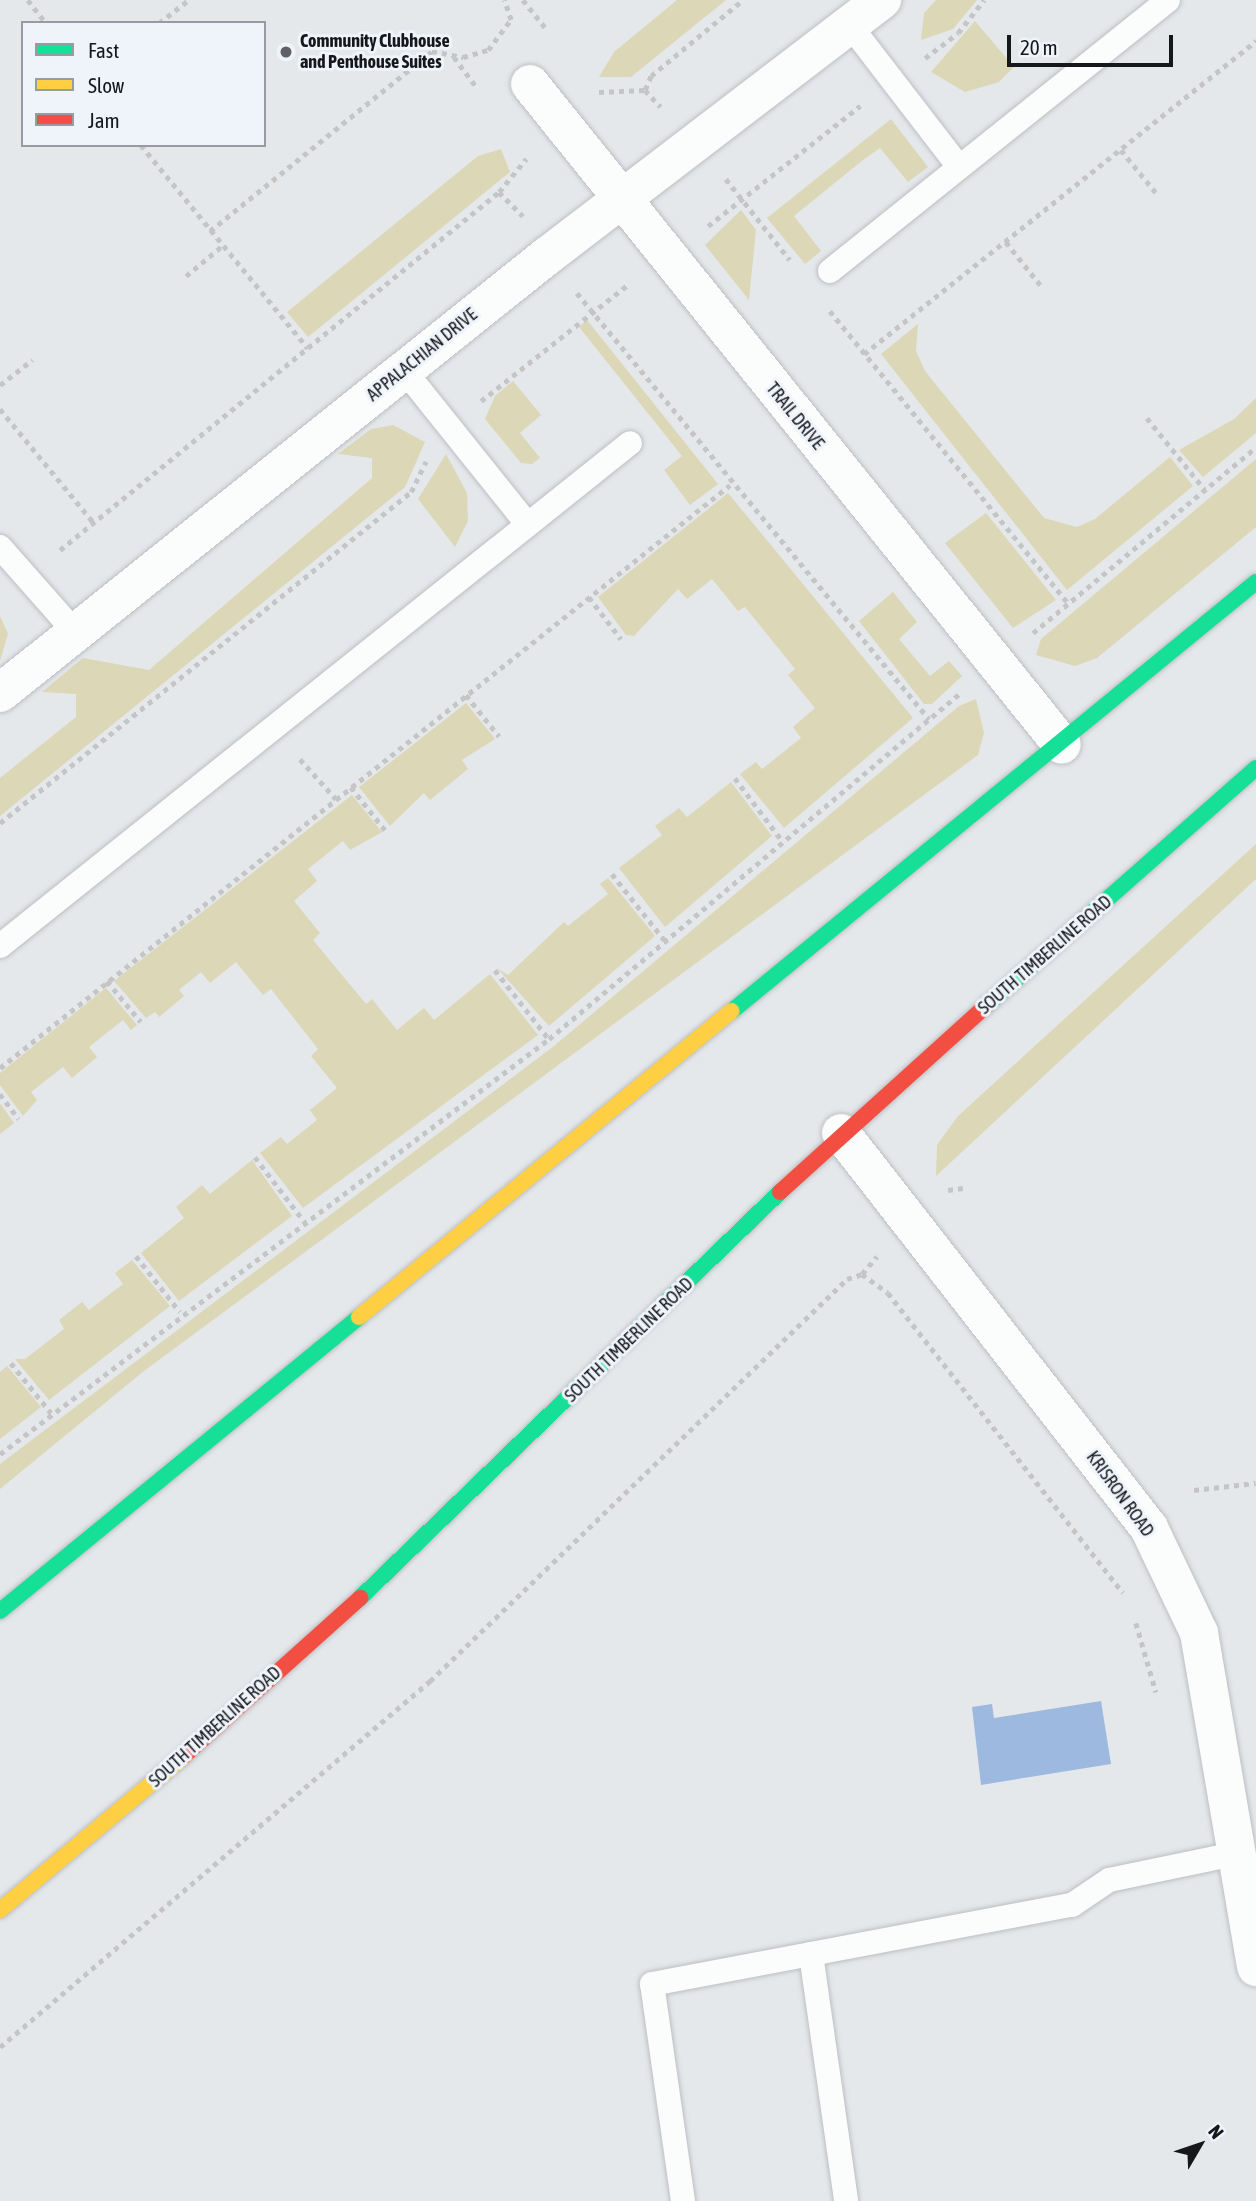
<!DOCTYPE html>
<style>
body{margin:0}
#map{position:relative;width:1256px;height:2201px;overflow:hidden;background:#e5e8eb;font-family:"Asap Condensed",sans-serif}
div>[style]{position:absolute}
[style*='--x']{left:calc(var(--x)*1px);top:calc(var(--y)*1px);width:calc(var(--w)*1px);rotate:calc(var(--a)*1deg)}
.green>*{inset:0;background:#dbd7b7}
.water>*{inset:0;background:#9db9df}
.path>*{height:4.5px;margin-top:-2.25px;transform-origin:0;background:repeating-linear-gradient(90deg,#c5c5c6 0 5px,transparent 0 10px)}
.roads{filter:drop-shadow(0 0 2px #bdbfc2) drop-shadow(0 0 2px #bdbfc2)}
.lane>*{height:24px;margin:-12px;padding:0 12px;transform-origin:12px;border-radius:12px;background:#fbfcfc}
.street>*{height:38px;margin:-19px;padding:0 19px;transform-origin:19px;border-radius:19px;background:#fbfcfc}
.fast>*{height:16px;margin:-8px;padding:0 8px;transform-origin:8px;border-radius:8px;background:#16e098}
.slow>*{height:16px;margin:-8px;padding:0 8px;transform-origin:8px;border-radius:8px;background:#ffcf43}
.jam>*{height:16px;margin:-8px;padding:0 8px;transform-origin:8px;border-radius:8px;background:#f24e42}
.dots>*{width:19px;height:19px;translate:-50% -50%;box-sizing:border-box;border:4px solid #eff4fb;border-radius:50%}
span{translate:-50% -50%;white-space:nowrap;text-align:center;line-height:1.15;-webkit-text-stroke:6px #eff4fb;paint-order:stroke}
.poi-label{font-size:18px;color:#16171a;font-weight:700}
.left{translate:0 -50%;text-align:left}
.street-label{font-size:18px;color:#16171a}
.legend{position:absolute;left:21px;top:21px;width:245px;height:126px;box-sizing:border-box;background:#eff4fb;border:2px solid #989ca1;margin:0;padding:9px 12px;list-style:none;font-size:21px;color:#16171a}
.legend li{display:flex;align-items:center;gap:14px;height:35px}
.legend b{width:35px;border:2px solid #989ca1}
.north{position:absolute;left:1165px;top:2110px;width:70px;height:70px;-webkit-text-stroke:5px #eff4fb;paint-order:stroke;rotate:51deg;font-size:19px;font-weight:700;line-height:28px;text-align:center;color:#16171a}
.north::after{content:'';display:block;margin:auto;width:24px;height:32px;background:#16171a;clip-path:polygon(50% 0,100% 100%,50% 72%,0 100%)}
.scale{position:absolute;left:1007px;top:35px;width:166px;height:32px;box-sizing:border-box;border:4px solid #16171a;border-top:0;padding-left:9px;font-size:21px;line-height:24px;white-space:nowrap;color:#16171a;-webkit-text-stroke:5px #eff4fb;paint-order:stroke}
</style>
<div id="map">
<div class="green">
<div style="clip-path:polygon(677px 0,726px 0,631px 77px,599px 77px,614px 52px)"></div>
<div style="clip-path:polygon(936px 0,977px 0,953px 29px,921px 40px,924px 13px)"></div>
<div style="clip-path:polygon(975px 21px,1014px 67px,999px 82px,965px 92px,931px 72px)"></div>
<div style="clip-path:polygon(891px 119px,928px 167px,908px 182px,880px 148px,863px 160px,794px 216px,821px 251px,805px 264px,767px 218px)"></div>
<div style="clip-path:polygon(501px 149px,510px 172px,308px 337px,287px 312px,478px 156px)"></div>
<div style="clip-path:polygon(741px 210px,756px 230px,749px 300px,705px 245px)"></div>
<div style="clip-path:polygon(587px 320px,718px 484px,690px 505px,664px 470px,682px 456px,579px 327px)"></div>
<div style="clip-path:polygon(918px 324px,916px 351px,925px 371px,1044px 518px,1077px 527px,1095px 519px,1170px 457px,1193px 486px,1067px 590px,881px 354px)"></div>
<div style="clip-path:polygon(513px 381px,541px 415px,520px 433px,540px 458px,532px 464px,521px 463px,485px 419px,495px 396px)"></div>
<div style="clip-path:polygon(1256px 398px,1256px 433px,1203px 477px,1179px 450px,1234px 419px)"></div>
<div style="clip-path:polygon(393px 425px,425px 442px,405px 487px,0 816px,0 778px,76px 717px,76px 694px,42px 692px,83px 658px,149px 670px,372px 478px,372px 458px,338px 454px,371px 429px)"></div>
<div style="clip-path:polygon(446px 454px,467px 493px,468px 521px,455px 547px,418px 499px)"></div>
<div style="clip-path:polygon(1256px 459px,1256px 527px,1097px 658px,1075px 666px,1036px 655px,1041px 639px)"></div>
<div style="clip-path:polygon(728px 493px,913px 718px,784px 828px,740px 774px,756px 762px,762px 769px,801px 738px,793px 727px,815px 708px,788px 675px,795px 669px,745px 607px,738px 611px,712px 579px,687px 599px,678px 589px,634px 636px,626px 635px,598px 597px)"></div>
<div style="clip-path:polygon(986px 513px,1056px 600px,1013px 628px,945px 543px)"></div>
<div style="clip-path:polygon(893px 592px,917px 622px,899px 639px,930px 676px,949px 661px,962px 676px,932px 704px,924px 704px,859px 621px)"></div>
<div style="clip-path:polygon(0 616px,8px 634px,0 661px)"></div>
<div style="clip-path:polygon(976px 699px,984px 733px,978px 755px,144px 1371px,0 1489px,0 1464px,554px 1046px,959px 706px)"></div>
<div style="clip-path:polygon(466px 703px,495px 739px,462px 760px,468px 769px,430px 800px,424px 793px,390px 826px,359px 787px)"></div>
<div style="clip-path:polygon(731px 782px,772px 836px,665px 927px,619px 868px,662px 835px,655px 826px,679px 808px,687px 817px)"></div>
<div style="clip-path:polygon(352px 795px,382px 832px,350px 850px,343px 841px,308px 869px,317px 881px,294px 901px,320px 933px,313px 940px,366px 1004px,372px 999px,397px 1030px,424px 1008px,434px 1020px,490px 974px,538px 1035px,303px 1208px,260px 1153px,281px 1137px,287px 1144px,317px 1120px,310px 1110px,337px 1088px,311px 1056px,318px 1049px,271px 989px,263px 995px,236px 962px,210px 983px,201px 972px,179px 990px,184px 996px,159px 1017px,155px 1012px,146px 1018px,114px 981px)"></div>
<div style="clip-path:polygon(1256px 844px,1256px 879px,936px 1176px,937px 1145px,958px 1116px)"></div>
<div style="clip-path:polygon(608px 878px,655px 936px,549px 1026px,497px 968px,508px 975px,564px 922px,568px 926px,608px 894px,600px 884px)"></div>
<div style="clip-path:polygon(106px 988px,137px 1025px,131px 1030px,123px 1020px,89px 1047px,97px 1057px,72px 1078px,63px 1067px,31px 1092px,37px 1100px,23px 1116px,0 1085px,0 1073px)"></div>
<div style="clip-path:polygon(0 1103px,14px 1123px,0 1134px)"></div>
<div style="clip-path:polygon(252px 1160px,292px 1216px,179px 1301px,141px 1253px,184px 1218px,176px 1207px,202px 1185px,210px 1194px)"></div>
<div style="clip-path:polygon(132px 1260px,170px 1306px,49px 1400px,15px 1359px,25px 1359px,64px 1329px,59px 1320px,82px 1302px,89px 1310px,123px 1284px,115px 1273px)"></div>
<div style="clip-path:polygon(7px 1366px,41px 1407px,0 1439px,0 1372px)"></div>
</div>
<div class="water">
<div style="clip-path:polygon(1101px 1701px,1111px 1764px,981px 1785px,972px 1707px,992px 1704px,994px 1718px)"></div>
</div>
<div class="path">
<div style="--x:28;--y:0;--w:29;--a:52"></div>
<div style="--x:523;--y:0;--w:35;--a:51"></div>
<div style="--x:159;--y:23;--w:37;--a:-38"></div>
<div style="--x:454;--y:57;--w:36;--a:53"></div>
<div style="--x:925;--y:58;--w:41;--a:-37.1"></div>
<div style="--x:958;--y:33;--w:42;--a:-51.8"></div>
<div style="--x:645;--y:90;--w:23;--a:47"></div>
<div style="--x:599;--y:92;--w:46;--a:-2.5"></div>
<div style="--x:645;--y:90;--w:15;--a:-67"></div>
<div style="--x:651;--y:76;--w:119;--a:-39.6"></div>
<div style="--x:141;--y:145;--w:263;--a:50.6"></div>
<div style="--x:1121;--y:150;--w:58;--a:50.6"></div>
<div style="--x:726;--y:179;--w:103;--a:51.7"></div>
<div style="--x:499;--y:192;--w:34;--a:45"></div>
<div style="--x:708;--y:226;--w:194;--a:-38.3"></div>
<div style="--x:210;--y:231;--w:286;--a:-39"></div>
<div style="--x:432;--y:51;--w:32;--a:11"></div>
<div style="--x:463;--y:57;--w:26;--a:-16"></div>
<div style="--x:488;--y:50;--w:38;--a:-53"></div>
<div style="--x:511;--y:20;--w:21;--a:-109"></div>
<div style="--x:1006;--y:242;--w:58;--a:51.3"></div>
<div style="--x:186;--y:276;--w:47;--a:-39.8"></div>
<div style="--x:577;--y:293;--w:553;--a:50.43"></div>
<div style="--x:830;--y:311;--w:377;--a:50.8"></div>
<div style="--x:864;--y:354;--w:502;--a:-38.61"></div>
<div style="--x:0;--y:385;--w:41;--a:-38"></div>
<div style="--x:481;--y:401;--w:190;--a:-38.4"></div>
<div style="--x:0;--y:409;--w:146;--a:50.5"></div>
<div style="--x:1147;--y:418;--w:92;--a:51.1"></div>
<div style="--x:60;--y:550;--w:566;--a:-39.2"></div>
<div style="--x:499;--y:192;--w:43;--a:-50.7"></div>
<div style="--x:589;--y:597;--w:53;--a:52.7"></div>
<div style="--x:1033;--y:633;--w:290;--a:-39.8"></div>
<div style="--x:466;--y:695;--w:53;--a:51.2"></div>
<div style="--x:300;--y:759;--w:54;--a:48"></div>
<div style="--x:735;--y:778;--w:80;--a:53.1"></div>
<div style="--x:351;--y:787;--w:55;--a:51.7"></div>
<div style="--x:0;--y:823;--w:528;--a:-38.85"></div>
<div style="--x:411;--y:492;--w:34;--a:-64"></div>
<div style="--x:612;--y:874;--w:87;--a:51.5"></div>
<div style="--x:495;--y:970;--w:88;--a:52"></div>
<div style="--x:107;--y:981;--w:53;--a:50.3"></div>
<div style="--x:0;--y:1068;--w:934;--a:-38.61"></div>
<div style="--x:0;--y:1094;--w:31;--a:53"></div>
<div style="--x:255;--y:1157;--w:81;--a:52.6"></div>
<div style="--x:948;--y:1190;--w:15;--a:-8"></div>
<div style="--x:136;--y:1256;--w:71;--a:51.8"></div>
<div style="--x:862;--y:1274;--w:23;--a:-50"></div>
<div style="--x:11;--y:1363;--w:64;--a:51.3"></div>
<div style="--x:0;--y:1454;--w:688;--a:-37.09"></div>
<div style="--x:549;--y:1039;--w:536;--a:-40.08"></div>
<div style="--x:1194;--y:1490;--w:62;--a:-6.4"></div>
<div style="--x:1136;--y:1623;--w:72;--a:73.8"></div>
<div style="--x:0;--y:2047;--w:565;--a:-40.4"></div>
<div style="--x:430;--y:1681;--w:579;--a:-43.95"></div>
<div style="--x:847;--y:1279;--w:16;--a:-18"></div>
<div style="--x:862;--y:1274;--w:32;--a:36"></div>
<div style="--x:888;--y:1293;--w:381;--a:51.9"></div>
</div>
<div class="roads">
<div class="lane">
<div style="--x:849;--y:24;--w:180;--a:52.4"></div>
<div style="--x:830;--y:271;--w:433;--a:-38.7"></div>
<div style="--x:404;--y:370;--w:198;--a:51.3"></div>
<div style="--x:0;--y:547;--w:113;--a:48.6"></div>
<div style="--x:0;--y:946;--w:806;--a:-38.6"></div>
<div style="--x:811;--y:1954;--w:249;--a:81.9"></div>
<div style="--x:683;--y:2201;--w:219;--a:-98.1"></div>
<div style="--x:652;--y:1984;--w:427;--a:-10.7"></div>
<div style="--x:1072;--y:1905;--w:45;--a:-34"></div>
<div style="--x:1109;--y:1880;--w:133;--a:-11.7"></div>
</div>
<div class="street">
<div style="--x:530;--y:84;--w:848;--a:51.17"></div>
<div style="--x:0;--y:693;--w:700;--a:-38.62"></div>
<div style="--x:547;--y:256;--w:422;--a:-37.4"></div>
<div style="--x:841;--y:1133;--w:501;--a:52.05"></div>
<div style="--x:1149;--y:1528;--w:116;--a:64.5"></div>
<div style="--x:1199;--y:1633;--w:339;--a:80.3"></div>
</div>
<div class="fast">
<div style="--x:986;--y:1006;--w:360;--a:-41.4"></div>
<div style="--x:732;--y:1011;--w:677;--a:-39.31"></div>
<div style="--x:360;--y:1598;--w:584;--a:-44.03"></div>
<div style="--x:0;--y:1611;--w:464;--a:-39.3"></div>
</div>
<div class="slow">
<div style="--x:359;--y:1317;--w:482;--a:-39.4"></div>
<div style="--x:0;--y:1910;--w:240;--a:-39.9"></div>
</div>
<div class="jam">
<div style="--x:780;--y:1192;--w:278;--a:-42.1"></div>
<div style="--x:184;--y:1756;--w:237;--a:-41.9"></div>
</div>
</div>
<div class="dots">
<div style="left:286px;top:52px;background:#5e6063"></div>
</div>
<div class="poi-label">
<span class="left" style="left:300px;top:52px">Community Clubhouse<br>and Penthouse Suites</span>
</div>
<div class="street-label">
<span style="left:422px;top:355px;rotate:-39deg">APPALACHIAN DRIVE</span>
<span style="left:795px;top:416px;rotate:51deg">TRAIL DRIVE</span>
<span style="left:1045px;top:955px;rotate:-41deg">SOUTH TIMBERLINE ROAD</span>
<span style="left:629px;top:1340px;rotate:-44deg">SOUTH TIMBERLINE ROAD</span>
<span style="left:1120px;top:1494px;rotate:54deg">KRISRON ROAD</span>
<span style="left:215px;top:1727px;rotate:-42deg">SOUTH TIMBERLINE ROAD</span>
</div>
<ul class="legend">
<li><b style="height:9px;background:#16e098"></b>Fast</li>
<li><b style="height:9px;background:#ffcf43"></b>Slow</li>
<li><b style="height:9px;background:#f24e42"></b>Jam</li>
</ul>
<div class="north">N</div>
<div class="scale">20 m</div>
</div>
